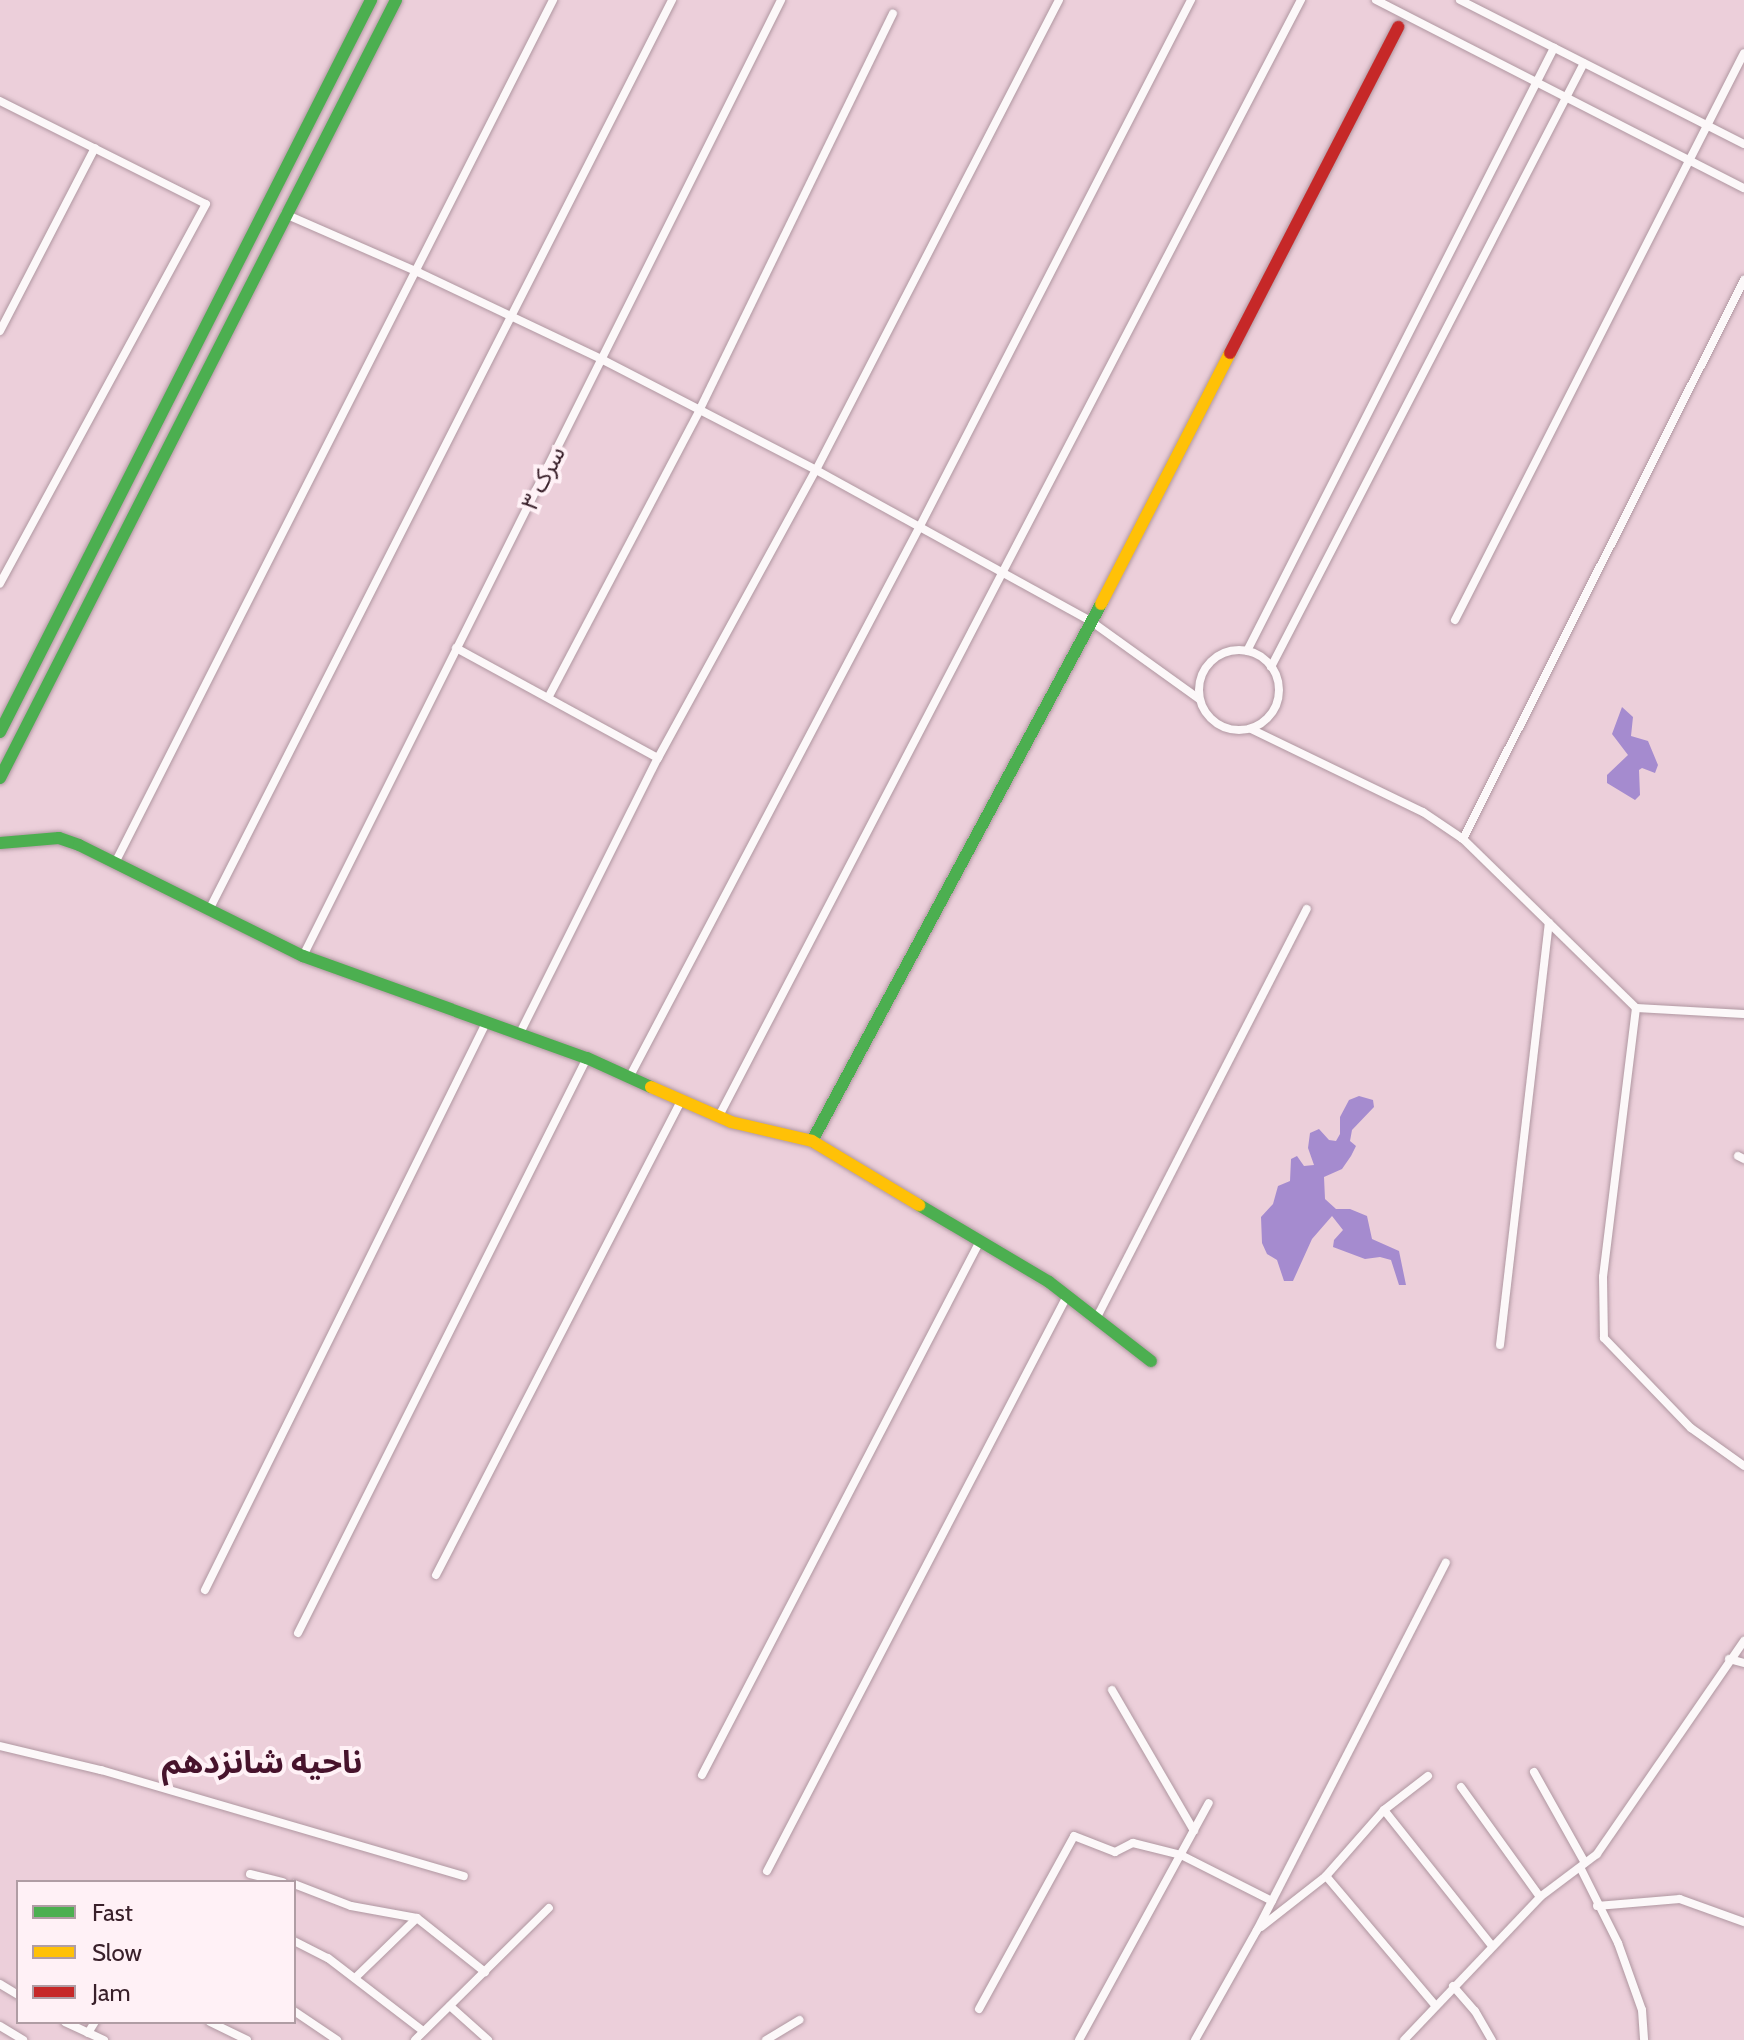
<!DOCTYPE html>
<meta charset="utf-8">
<style>
body{margin:0}
#map{position:relative;width:1744px;height:2040px;overflow:hidden;background:#eccfda;font-family:Cabin,"Noto Sans Arabic",sans-serif}
div>[style]{position:absolute}
[style*='--x']{left:calc(var(--x)*1px);top:calc(var(--y)*1px);width:calc(var(--w)*1px);rotate:calc(var(--a)*1deg)}
.water>*{inset:0;background:#a58bcf}
.roads{filter:drop-shadow(0 0 2px #b097a1) drop-shadow(0 0 2px #b097a1)}
.street>*{height:8px;margin:-4px;padding:0 4px;transform-origin:4px;border-radius:4px;background:#fcf8f9}
.street>.ring{margin:-4px;padding:0;box-sizing:content-box;background:none;border:8px solid #fcf8f9;border-radius:50%}
.fast>*{height:12px;margin:-6px;padding:0 6px;transform-origin:6px;border-radius:6px;background:#4caf50}
.slow>*{height:12px;margin:-6px;padding:0 6px;transform-origin:6px;border-radius:6px;background:#ffc107}
.jam>*{height:12px;margin:-6px;padding:0 6px;transform-origin:6px;border-radius:6px;background:#c62828}
span{translate:-50% -50%;white-space:nowrap;text-align:center;line-height:1.15;-webkit-text-stroke:8px #fff1f6;paint-order:stroke}
.street-label{font-size:24px;color:#39202a}
.district-label{font-size:32px;color:#47132c;font-weight:700}
.legend{position:absolute;left:16px;top:1880px;width:280px;height:144px;box-sizing:border-box;background:#fff1f6;border:2px solid #b09da4;margin:0;padding:10px 14px;list-style:none;font-size:24px;color:#39202a}
.legend li{display:flex;align-items:center;gap:16px;height:40px}
.legend b{width:40px;border:2px solid #b09da4}
</style>
<div id="map">
<div class="water">
<div style="clip-path:polygon(1622px 707px,1633px 717px,1631px 736px,1648px 741px,1658px 765px,1655px 773px,1642px 768px,1639px 770px,1640px 795px,1635px 800px,1607px 783px,1607px 775px,1628px 755px,1612px 734px)"></div>
<div style="clip-path:polygon(1359px 1096px,1373px 1100px,1374px 1107px,1352px 1130px,1350px 1141px,1356px 1146px,1351px 1156px,1342px 1169px,1324px 1177px,1325px 1199px,1336px 1209px,1350px 1209px,1367px 1216px,1372px 1239px,1399px 1251px,1406px 1285px,1399px 1285px,1391px 1260px,1380px 1257px,1365px 1259px,1333px 1247px,1334px 1240px,1343px 1230px,1332px 1216px,1312px 1239px,1293px 1281px,1284px 1281px,1277px 1260px,1267px 1254px,1262px 1243px,1261px 1217px,1273px 1204px,1278px 1186px,1290px 1181px,1291px 1159px,1297px 1156px,1304px 1166px,1314px 1165px,1308px 1148px,1310px 1133px,1319px 1129px,1329px 1140px,1336px 1141px,1340px 1134px,1340px 1117px,1349px 1100px)"></div>
</div>
<div class="roads">
<div class="street">
<div style="--x:1376;--y:0;--w:413;--a:27.1"></div>
<div style="--x:1460;--y:0;--w:318;--a:26.9"></div>
<div style="--x:0;--y:101;--w:230;--a:26.6"></div>
<div style="--x:206;--y:204;--w:432;--a:118.5"></div>
<div style="--x:285;--y:214;--w:145;--a:23.6"></div>
<div style="--x:418;--y:272;--w:205;--a:25.4"></div>
<div style="--x:603;--y:360;--w:240;--a:27.3"></div>
<div style="--x:816;--y:470;--w:315;--a:28.8"></div>
<div style="--x:1092;--y:622;--w:132;--a:35.7"></div>
<div style="--x:0;--y:331;--w:206;--a:-62.6"></div>
<div style="--x:1455;--y:620;--w:636;--a:-62.99"></div>
<div style="--x:456;--y:648;--w:230;--a:28.6"></div>
<div class="ring" style="left:1199px;top:650px;width:72px;height:72px"></div>
<div style="--x:1247;--y:651;--w:677;--a:-63.02"></div>
<div style="--x:1271;--y:667;--w:680;--a:-62.61"></div>
<div style="--x:549;--y:696;--w:324;--a:-62.2"></div>
<div style="--x:700;--y:409;--w:440;--a:-64"></div>
<div style="--x:1251;--y:729;--w:191;--a:25.8"></div>
<div style="--x:1423;--y:812;--w:48;--a:34"></div>
<div style="--x:1463;--y:839;--w:242;--a:44.3"></div>
<div style="--x:1636;--y:1008;--w:108;--a:3.2"></div>
<div style="--x:1463;--y:839;--w:626;--a:-63.31"></div>
<div style="--x:115;--y:863;--w:968;--a:-63.09"></div>
<div style="--x:209;--y:910;--w:1021;--a:-63.03"></div>
<div style="--x:303;--y:956;--w:1069;--a:-63.43"></div>
<div style="--x:1636;--y:1008;--w:271;--a:97"></div>
<div style="--x:1603;--y:1277;--w:61;--a:89.1"></div>
<div style="--x:1604;--y:1338;--w:125;--a:46"></div>
<div style="--x:1691;--y:1428;--w:65;--a:35.6"></div>
<div style="--x:519;--y:1035;--w:310;--a:-63.4"></div>
<div style="--x:658;--y:758;--w:328;--a:-61.3"></div>
<div style="--x:816;--y:470;--w:529;--a:-62.66"></div>
<div style="--x:630;--y:1076;--w:622;--a:-62.2"></div>
<div style="--x:920;--y:526;--w:592;--a:-62.74"></div>
<div style="--x:719;--y:1116;--w:1259;--a:-62.46"></div>
<div style="--x:1738;--y:1156;--w:7;--a:27"></div>
<div style="--x:1096;--y:1319;--w:461;--a:-62.8"></div>
<div style="--x:1500;--y:1345;--w:425;--a:-83.4"></div>
<div style="--x:436;--y:1575;--w:536;--a:-62.67"></div>
<div style="--x:205;--y:1590;--w:633;--a:-63.64"></div>
<div style="--x:298;--y:1633;--w:644;--a:-63.32"></div>
<div style="--x:1729;--y:1659;--w:16;--a:15"></div>
<div style="--x:1112;--y:1690;--w:163;--a:59.8"></div>
<div style="--x:0;--y:1746;--w:104;--a:13.4"></div>
<div style="--x:101;--y:1770;--w:378;--a:16.3"></div>
<div style="--x:1534;--y:1772;--w:104;--a:60.7"></div>
<div style="--x:702;--y:1775;--w:602;--a:-62.5"></div>
<div style="--x:1428;--y:1776;--w:56;--a:142.3"></div>
<div style="--x:1384;--y:1810;--w:174;--a:51.5"></div>
<div style="--x:1461;--y:1787;--w:135;--a:54.3"></div>
<div style="--x:1581;--y:1869;--w:83;--a:63.4"></div>
<div style="--x:1618;--y:1943;--w:71;--a:70.3"></div>
<div style="--x:1642;--y:2010;--w:30;--a:86"></div>
<div style="--x:767;--y:1871;--w:649;--a:-62.45"></div>
<div style="--x:250;--y:1874;--w:34;--a:14"></div>
<div style="--x:1326;--y:1876;--w:167;--a:49.8"></div>
<div style="--x:294;--y:1884;--w:61;--a:21.1"></div>
<div style="--x:351;--y:1906;--w:67;--a:10.3"></div>
<div style="--x:1597;--y:1906;--w:83;--a:-4.8"></div>
<div style="--x:1680;--y:1899;--w:68;--a:19.8"></div>
<div style="--x:1261;--y:1927;--w:83;--a:-38.1"></div>
<div style="--x:1326;--y:1876;--w:88;--a:-48.7"></div>
<div style="--x:294;--y:1941;--w:38;--a:27"></div>
<div style="--x:328;--y:1958;--w:120;--a:37.5"></div>
<div style="--x:355;--y:1978;--w:86;--a:-44.1"></div>
<div style="--x:417;--y:1918;--w:87;--a:38.5"></div>
<div style="--x:0;--y:1984;--w:21;--a:31"></div>
<div style="--x:1453;--y:1986;--w:33;--a:49"></div>
<div style="--x:1475;--y:2011;--w:34;--a:60"></div>
<div style="--x:450;--y:2006;--w:51;--a:41.8"></div>
<div style="--x:979;--y:2009;--w:197;--a:-61.2"></div>
<div style="--x:1074;--y:1836;--w:44;--a:21.3"></div>
<div style="--x:1115;--y:1852;--w:20;--a:-27"></div>
<div style="--x:1133;--y:1843;--w:49;--a:14"></div>
<div style="--x:1181;--y:1855;--w:102;--a:26.8"></div>
<div style="--x:294;--y:2011;--w:52;--a:34"></div>
<div style="--x:65;--y:2022;--w:43;--a:24.8"></div>
<div style="--x:210;--y:2022;--w:41;--a:25.9"></div>
<div style="--x:0;--y:2026;--w:27;--a:31"></div>
<div style="--x:88;--y:2033;--w:13;--a:-58"></div>
<div style="--x:415;--y:2040;--w:188;--a:-44.6"></div>
<div style="--x:766;--y:2040;--w:39;--a:-31"></div>
<div style="--x:1079;--y:2040;--w:270;--a:-61.3"></div>
<div style="--x:1195;--y:2040;--w:126;--a:-60.6"></div>
<div style="--x:1257;--y:1930;--w:413;--a:-62.8"></div>
<div style="--x:1404;--y:2040;--w:197;--a:-46.4"></div>
<div style="--x:1540;--y:1897;--w:71;--a:-37"></div>
<div style="--x:1597;--y:1854;--w:259;--a:-55.4"></div>
</div>
<div class="fast">
<div style="--x:0;--y:732;--w:821;--a:-63.12"></div>
<div style="--x:0;--y:778;--w:873;--a:-63.02"></div>
<div style="--x:0;--y:843;--w:59;--a:-4.8"></div>
<div style="--x:59;--y:838;--w:21;--a:19"></div>
<div style="--x:79;--y:845;--w:250;--a:26.4"></div>
<div style="--x:303;--y:956;--w:302;--a:19.8"></div>
<div style="--x:587;--y:1058;--w:70;--a:24.4"></div>
<div style="--x:812;--y:1141;--w:610;--a:-61.71"></div>
<div style="--x:919;--y:1205;--w:151;--a:30.6"></div>
<div style="--x:1049;--y:1282;--w:129;--a:37.8"></div>
</div>
<div class="slow">
<div style="--x:1101;--y:604;--w:282;--a:-62.8"></div>
<div style="--x:651;--y:1087;--w:87;--a:23.6"></div>
<div style="--x:731;--y:1122;--w:83;--a:13.2"></div>
<div style="--x:812;--y:1141;--w:125;--a:30.9"></div>
</div>
<div class="jam">
<div style="--x:1230;--y:353;--w:367;--a:-62.7"></div>
</div>
</div>
<div class="street-label">
<span style="left:543px;top:478px;rotate:-63deg">سرک ۳</span>
</div>
<div class="district-label">
<span style="left:262px;top:1762px">ناحیه شانزدهم</span>
</div>
<ul class="legend">
<li><b style="height:10px;background:#4caf50"></b>Fast</li>
<li><b style="height:10px;background:#ffc107"></b>Slow</li>
<li><b style="height:10px;background:#c62828"></b>Jam</li>
</ul>
</div>
